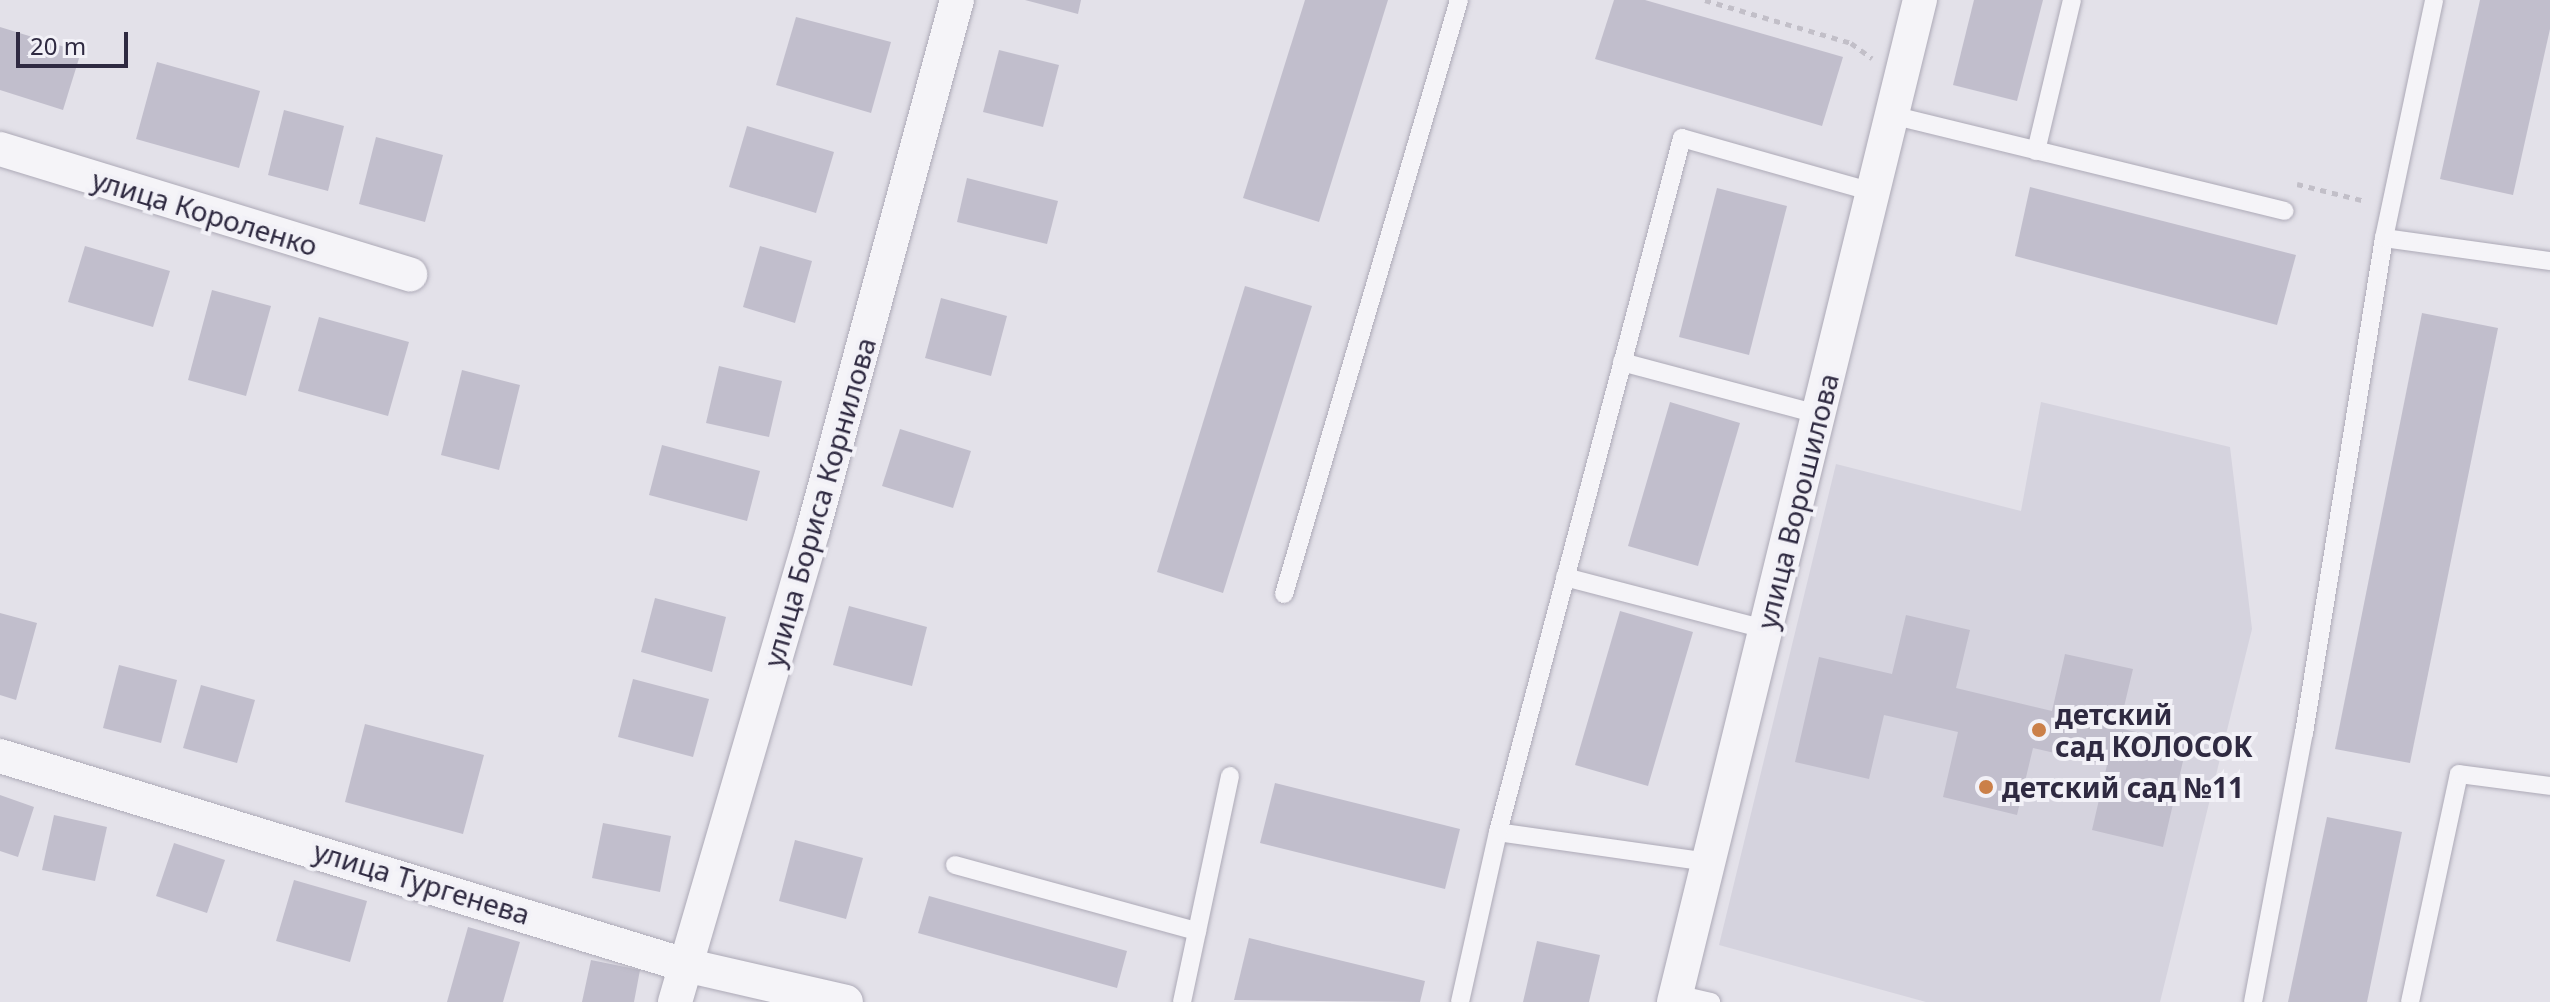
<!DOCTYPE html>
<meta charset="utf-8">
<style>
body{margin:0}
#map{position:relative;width:2550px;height:1002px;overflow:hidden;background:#e3e1e9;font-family:"Noto Sans",sans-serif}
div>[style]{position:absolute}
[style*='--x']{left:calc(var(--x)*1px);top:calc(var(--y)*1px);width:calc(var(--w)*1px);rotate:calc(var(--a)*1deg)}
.built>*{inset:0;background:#d5d3de}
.building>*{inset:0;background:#c1becc}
.path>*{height:5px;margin-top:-2.5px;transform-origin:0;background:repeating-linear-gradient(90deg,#c2bfc8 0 6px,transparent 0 12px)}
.roads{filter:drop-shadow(0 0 2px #adaab7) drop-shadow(0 0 2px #adaab7)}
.lane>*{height:18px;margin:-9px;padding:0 9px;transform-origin:9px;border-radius:9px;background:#f5f4f8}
.street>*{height:34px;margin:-17px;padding:0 17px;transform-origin:17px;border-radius:17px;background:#f5f4f8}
.dots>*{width:22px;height:22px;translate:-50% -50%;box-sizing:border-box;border:4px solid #f2f1f7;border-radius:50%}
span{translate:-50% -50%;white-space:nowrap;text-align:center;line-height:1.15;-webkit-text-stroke:8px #f2f1f7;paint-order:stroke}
.street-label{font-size:28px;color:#2f2a41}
.poi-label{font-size:28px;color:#2f2a41;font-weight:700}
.left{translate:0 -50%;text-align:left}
.scale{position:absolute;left:16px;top:32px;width:112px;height:36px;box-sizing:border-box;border:4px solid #2f2a41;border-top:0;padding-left:10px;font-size:24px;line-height:28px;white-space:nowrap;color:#2f2a41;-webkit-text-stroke:6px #f2f1f7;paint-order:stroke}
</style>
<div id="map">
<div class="built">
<div style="clip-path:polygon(2041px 402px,2230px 447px,2252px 629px,2160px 1002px,1926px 1002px,1719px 945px,1836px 464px,2021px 511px)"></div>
</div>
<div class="building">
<div style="clip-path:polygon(1025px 0,1081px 0,1078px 14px)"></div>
<div style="clip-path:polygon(1305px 0,1388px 0,1319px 222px,1243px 198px)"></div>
<div style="clip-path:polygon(1614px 0,1645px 0,1843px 57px,1822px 126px,1595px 59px)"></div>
<div style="clip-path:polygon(1974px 0,2043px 0,2017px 101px,1953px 85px)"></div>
<div style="clip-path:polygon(2480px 0,2550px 0,2550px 29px,2513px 195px,2440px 179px)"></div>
<div style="clip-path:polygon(796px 17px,891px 42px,871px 113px,776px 85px)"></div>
<div style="clip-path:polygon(0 27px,81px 52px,63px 110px,0 90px)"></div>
<div style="clip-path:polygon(999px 50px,1059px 65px,1043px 127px,983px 112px)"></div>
<div style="clip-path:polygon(157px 62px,260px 91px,239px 168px,136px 139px)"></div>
<div style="clip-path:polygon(284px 110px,344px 126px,328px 191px,268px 175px)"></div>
<div style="clip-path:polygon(747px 126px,834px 152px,816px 213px,729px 187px)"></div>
<div style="clip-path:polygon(376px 137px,443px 155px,425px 222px,359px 204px)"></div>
<div style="clip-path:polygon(967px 178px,1058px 201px,1047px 244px,957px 222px)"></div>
<div style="clip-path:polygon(2030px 187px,2296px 255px,2277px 325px,2015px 256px)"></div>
<div style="clip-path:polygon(1717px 188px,1787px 206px,1749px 355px,1679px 337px)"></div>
<div style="clip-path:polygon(85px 246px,170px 271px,153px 327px,68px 302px)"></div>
<div style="clip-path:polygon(760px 246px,812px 261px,795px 323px,743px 307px)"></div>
<div style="clip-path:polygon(1245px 286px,1312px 306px,1223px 593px,1157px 572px)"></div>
<div style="clip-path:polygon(212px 290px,271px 306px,246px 396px,188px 380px)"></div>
<div style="clip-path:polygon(941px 298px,1007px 316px,991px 376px,925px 358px)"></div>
<div style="clip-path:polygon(2422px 313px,2498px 328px,2410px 763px,2335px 749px)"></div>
<div style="clip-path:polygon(319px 317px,409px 342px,388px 416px,298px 391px)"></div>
<div style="clip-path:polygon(719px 366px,782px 381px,769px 437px,706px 423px)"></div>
<div style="clip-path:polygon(462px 370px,520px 385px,499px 470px,441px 455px)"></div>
<div style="clip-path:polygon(1670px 402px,1740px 423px,1698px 566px,1628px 546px)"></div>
<div style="clip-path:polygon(900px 429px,971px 451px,953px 508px,882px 486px)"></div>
<div style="clip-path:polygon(662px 445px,760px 471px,747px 521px,649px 495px)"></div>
<div style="clip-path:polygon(655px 598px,726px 617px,712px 672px,641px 652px)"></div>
<div style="clip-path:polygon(849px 606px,927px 627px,912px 686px,833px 665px)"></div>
<div style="clip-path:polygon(1620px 611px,1693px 632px,1648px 786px,1575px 765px)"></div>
<div style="clip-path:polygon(0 613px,37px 623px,16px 700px,0 695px)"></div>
<div style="clip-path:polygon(1906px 615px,1970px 630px,1956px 688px,2052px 711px,2065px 654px,2133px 669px,2119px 728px,2187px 744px,2163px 847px,2092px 830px,2107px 765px,2033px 748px,2017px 815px,1943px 797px,1958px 732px,1884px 715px,1869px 779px,1795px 762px,1819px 657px,1892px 674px)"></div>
<div style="clip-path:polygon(119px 665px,177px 680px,161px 743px,103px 728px)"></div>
<div style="clip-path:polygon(633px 679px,709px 699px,693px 757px,618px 737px)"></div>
<div style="clip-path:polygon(201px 685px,255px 700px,237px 763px,183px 748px)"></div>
<div style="clip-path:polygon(365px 724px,484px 755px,463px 834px,345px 802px)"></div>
<div style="clip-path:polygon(1275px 783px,1460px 829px,1445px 889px,1260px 843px)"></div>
<div style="clip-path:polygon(0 795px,34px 807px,18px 857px,0 851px)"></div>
<div style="clip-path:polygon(54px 815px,107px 827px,95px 881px,42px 870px)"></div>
<div style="clip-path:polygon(2327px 817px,2402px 832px,2367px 1002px,2288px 1002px)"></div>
<div style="clip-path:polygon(603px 823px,671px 836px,660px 892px,592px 878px)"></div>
<div style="clip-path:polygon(795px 840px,863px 858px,846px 919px,779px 901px)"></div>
<div style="clip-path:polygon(174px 843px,225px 860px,207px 913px,156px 896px)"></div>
<div style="clip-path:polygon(294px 880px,367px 901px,350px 962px,276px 941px)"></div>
<div style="clip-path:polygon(929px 896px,1127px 951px,1117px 988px,918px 933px)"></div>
<div style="clip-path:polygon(468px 927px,520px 942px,503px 1002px,447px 1002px)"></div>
<div style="clip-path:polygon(1249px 938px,1425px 981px,1420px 1002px,1234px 1000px)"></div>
<div style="clip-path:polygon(1537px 941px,1600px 955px,1589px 1002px,1523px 1002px)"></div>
<div style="clip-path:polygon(591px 960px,640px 970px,634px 1002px,582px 1002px)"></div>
</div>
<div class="path">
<div style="--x:1705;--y:0;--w:152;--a:16.4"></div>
<div style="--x:1851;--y:43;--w:26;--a:36"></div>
<div style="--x:2297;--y:184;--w:70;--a:14"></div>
</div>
<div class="roads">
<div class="lane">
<div style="--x:1891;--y:115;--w:405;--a:13.7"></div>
<div style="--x:2036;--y:151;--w:155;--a:-76.6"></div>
<div style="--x:2384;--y:238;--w:168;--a:7.9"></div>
<div style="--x:1622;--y:362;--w:203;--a:14.9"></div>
<div style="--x:1565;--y:577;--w:207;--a:14.6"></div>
<div style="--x:1284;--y:594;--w:619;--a:-73.58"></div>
<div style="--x:1708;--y:862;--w:212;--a:-171.9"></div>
<div style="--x:1498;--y:832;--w:718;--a:-75.15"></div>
<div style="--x:1682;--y:138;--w:198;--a:15.8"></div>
<div style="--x:955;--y:865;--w:251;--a:15.3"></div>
<div style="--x:1676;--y:994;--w:36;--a:13"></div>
<div style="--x:1182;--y:1002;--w:231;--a:-78"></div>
<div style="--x:1460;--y:1002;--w:174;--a:-77.4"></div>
<div style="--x:2253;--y:1002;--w:274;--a:-79.3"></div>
<div style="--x:2304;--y:733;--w:501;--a:-80.82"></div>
<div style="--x:2384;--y:238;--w:243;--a:-78.1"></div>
<div style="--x:2410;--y:1002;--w:233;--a:-77.9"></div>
<div style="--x:2459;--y:774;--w:92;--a:7.5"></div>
</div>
<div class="street">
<div style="--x:0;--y:149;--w:429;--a:17"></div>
<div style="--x:0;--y:756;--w:716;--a:16.97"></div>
<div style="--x:685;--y:965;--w:165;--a:12.9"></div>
<div style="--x:675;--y:1002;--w:492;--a:-73.7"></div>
<div style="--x:813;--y:530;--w:549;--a:-74.8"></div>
<div style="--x:1674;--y:1002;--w:1032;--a:-76.21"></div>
</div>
</div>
<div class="dots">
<div style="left:2039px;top:730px;background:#cb8049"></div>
<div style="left:1986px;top:787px;background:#cb8049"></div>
</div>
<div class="street-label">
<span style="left:205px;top:212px;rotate:17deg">улица Короленко</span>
<span style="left:1797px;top:501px;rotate:-76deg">улица Ворошилова</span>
<span style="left:819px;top:502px;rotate:-74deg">улица Бориса Корнилова</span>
<span style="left:422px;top:882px;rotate:17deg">улица Тургенева</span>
</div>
<div class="poi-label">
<span class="left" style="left:2055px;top:730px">детский<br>сад КОЛОСОК</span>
<span class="left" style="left:2002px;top:787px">детский сад №11</span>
</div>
<div class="scale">20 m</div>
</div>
